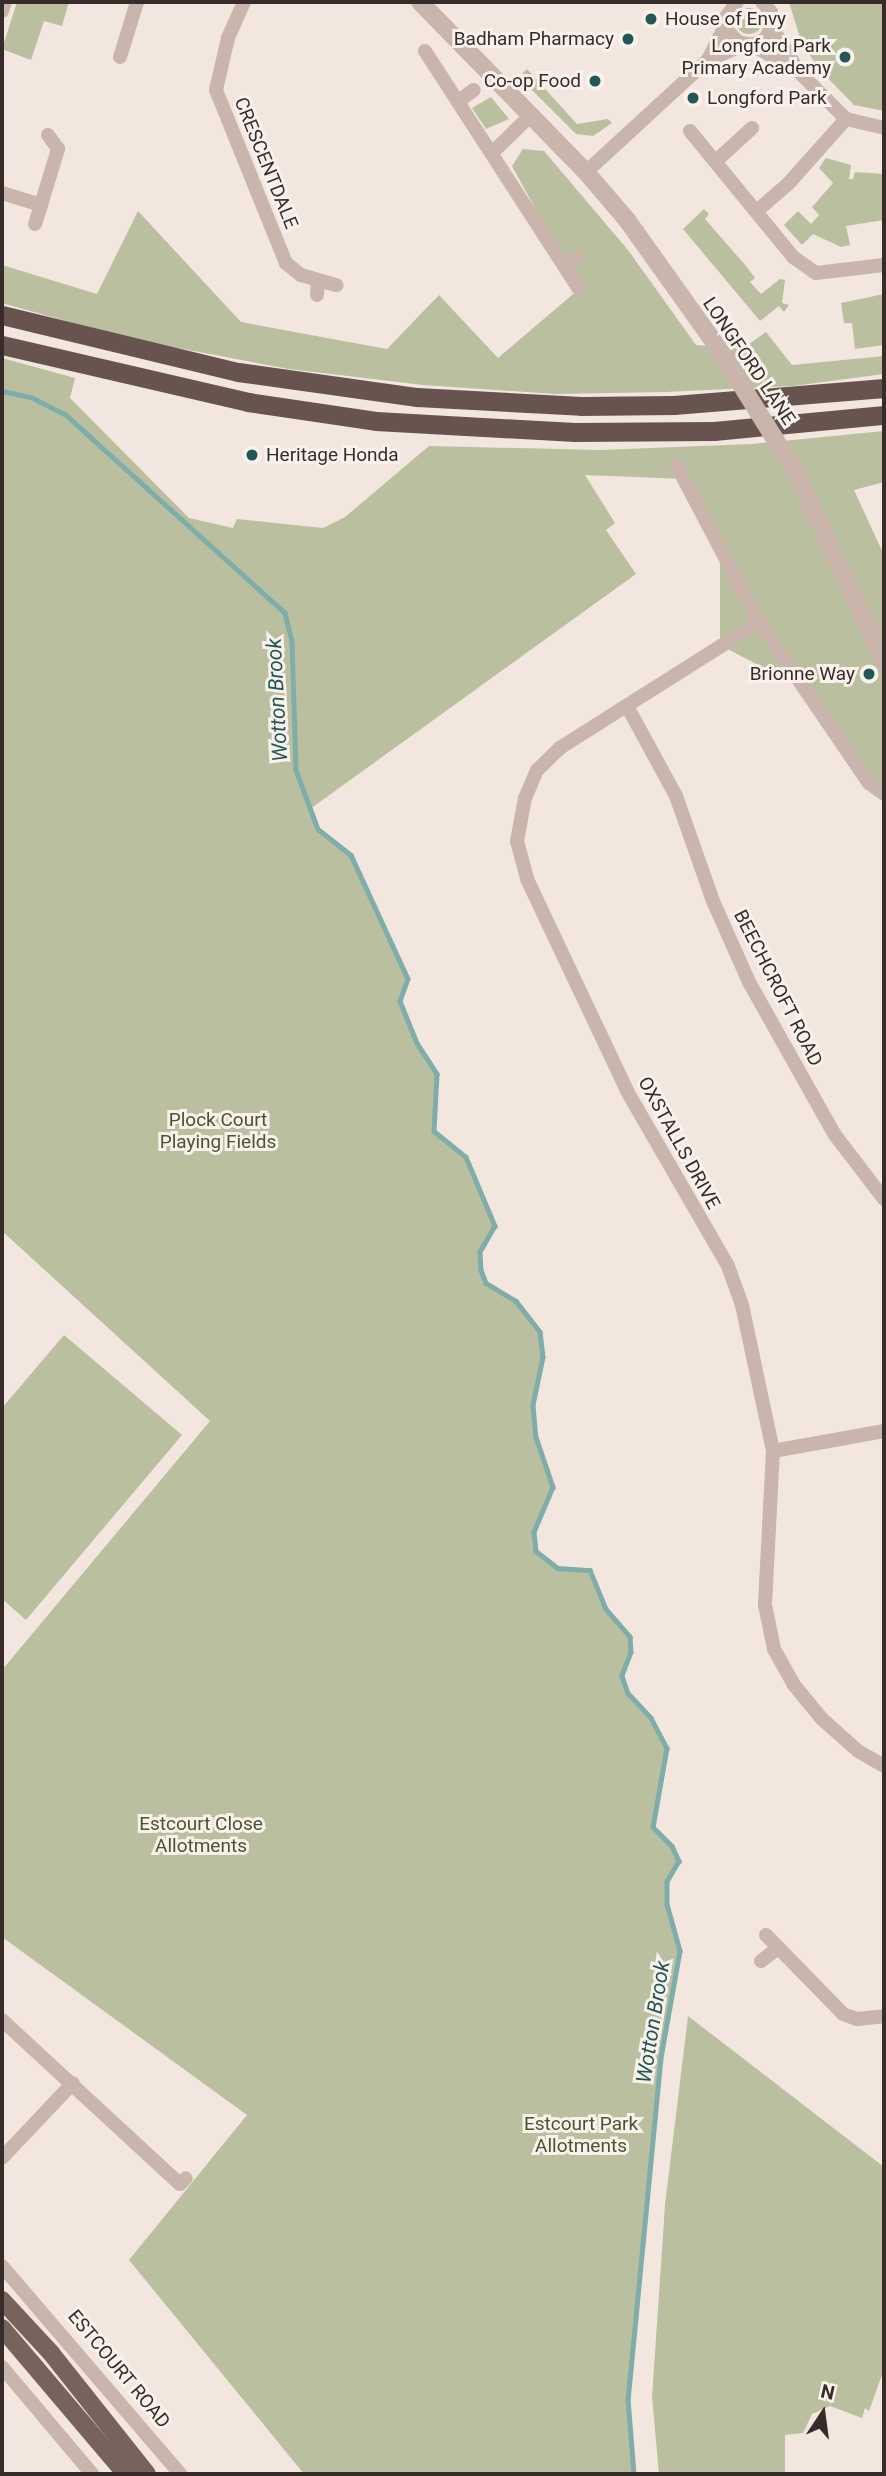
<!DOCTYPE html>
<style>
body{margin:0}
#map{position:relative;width:886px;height:2476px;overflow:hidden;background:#f2e6df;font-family:Roboto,sans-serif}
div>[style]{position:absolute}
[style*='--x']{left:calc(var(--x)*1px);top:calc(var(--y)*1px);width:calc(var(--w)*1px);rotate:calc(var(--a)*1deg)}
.green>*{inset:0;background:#bac09f}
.round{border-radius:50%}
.stream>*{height:4.5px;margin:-2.25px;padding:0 2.25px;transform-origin:2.25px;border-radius:2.25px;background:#7fada9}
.minor>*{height:14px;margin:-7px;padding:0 7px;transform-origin:7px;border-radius:7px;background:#c9b5ab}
.tertiary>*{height:18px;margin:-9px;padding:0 9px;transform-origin:9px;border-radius:9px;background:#c9b5ab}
.primary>*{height:18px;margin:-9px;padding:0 9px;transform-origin:9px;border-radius:9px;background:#78625c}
.trunk>*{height:19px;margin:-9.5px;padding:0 9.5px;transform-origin:9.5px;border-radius:9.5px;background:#68544f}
.tertiary-bridge>*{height:18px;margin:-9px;padding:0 9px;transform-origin:9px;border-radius:9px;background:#c9b5ab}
.dots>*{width:19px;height:19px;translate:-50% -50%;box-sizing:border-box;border:4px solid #f9f1eb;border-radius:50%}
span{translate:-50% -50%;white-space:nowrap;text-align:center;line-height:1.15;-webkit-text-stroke:6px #f9f1eb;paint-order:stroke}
.poi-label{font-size:19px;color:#382c2a}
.left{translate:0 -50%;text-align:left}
.right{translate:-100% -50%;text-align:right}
.street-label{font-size:19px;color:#382c2a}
.park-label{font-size:19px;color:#4c542f}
.water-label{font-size:21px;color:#225753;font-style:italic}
.frame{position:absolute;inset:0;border:4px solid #382c2a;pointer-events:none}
.north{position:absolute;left:788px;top:2378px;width:70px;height:70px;-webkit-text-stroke:5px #f9f1eb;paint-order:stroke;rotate:13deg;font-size:19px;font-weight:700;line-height:28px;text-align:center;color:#382c2a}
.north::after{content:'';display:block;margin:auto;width:24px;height:32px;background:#382c2a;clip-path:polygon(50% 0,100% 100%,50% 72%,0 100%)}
</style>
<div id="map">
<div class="green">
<div style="clip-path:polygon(17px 2px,69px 2px,62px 26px,44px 21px,31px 60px,2px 49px)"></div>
<div style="clip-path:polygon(789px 2px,884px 2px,884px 111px,854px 105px,818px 68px,801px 41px)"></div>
<div class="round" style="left:736px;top:8px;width:26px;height:26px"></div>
<div style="clip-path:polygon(527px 69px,577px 124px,608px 119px,612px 123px,593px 136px,576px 134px,519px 77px)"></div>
<div style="clip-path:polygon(491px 97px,509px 119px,486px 129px,472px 108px)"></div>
<div style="clip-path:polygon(523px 149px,544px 151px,628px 250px,696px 345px,742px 349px,766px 332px,792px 365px,884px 356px,884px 374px,793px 386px,666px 392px,555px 394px,423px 385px,289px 369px,130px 339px,2px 303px,2px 265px,97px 294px,138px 211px,241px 322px,387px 349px,439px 295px,498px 358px,579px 289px,512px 166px)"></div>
<div style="clip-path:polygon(826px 158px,851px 165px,849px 179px,853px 179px,855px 172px,884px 174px,884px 220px,846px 226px,850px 245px,841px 247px,813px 234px,802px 245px,784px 225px,798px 211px,811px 224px,819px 215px,812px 207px,833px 183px,819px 168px)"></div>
<div style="clip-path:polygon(704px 209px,709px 214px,705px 219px,746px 266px,755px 278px,750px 282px,761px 294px,780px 279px,785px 280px,782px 303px,789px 305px,784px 312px,779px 306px,760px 321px,683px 229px)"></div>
<div style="clip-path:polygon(884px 294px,884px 345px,855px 349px,852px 323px,844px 323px,841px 303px)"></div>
<div style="clip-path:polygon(2px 358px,75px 378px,70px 398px,189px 518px,233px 528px,237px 519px,323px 528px,345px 517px,429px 446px,600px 450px,752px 444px,884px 431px,884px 482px,854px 490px,884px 555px,884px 794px,802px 688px,720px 645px,720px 553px,684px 479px,585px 475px,615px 523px,606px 530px,636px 574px,310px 809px,318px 829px,351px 855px,408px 979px,400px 1002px,417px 1043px,437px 1074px,434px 1131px,466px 1157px,495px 1226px,480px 1252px,486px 1283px,516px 1301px,540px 1332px,543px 1357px,533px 1405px,536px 1437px,553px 1487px,534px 1532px,536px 1551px,558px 1568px,590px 1570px,606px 1609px,630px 1637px,631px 1652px,622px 1676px,628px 1693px,651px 1718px,667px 1748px,653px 1827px,672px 1846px,679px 1861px,667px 1882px,667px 1904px,680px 1951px,660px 2058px,628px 2399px,634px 2474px,304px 2474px,129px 2260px,247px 2115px,2px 1937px,2px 1670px,210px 1421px,2px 1231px)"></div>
<div style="clip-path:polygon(64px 1335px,182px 1435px,26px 1620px,2px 1599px,2px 1408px)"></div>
<div style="clip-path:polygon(688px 2016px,884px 2167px,882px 2375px,869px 2411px,865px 2408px,862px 2418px,830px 2406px,812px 2414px,803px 2433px,785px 2435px,785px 2474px,659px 2474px,652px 2397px,665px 2205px)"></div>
</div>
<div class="stream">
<div style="--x:2;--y:391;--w:30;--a:12"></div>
<div style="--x:31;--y:397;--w:38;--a:27"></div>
<div style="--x:65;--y:414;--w:297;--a:42.1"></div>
<div style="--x:285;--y:613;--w:29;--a:76"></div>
<div style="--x:292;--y:641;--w:129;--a:88.2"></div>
<div style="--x:296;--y:770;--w:63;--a:69.6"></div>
<div style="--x:318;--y:829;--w:42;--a:38.2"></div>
<div style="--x:351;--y:855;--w:136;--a:65.3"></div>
<div style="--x:408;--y:979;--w:23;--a:110"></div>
<div style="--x:400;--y:1001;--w:45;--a:68"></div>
<div style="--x:417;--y:1043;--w:37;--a:57"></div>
<div style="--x:437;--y:1074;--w:57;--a:93"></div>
<div style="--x:434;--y:1131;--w:41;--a:39.1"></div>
<div style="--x:466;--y:1157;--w:75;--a:67.2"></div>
<div style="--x:495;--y:1226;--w:30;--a:120"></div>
<div style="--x:480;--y:1252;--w:18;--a:87"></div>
<div style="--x:481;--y:1270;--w:14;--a:69"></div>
<div style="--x:486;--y:1283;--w:35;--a:31"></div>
<div style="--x:516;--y:1301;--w:39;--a:52"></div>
<div style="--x:540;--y:1332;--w:25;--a:83"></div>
<div style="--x:543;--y:1357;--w:49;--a:101.8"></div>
<div style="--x:533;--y:1405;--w:32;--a:85"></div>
<div style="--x:536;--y:1437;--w:53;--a:71.2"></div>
<div style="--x:553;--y:1487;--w:49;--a:112.9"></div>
<div style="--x:534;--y:1532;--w:19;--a:84"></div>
<div style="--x:536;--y:1551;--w:28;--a:38"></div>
<div style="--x:558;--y:1568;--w:32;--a:4"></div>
<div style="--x:590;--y:1570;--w:42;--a:67.7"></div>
<div style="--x:606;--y:1609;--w:37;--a:49"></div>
<div style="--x:630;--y:1637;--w:15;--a:86"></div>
<div style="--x:631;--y:1652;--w:26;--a:111"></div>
<div style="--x:622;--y:1676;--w:18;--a:71"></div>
<div style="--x:628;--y:1693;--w:34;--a:47"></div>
<div style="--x:651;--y:1718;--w:34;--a:62"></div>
<div style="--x:667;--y:1748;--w:80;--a:100"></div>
<div style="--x:653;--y:1827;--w:27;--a:45"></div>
<div style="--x:672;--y:1846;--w:17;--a:65"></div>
<div style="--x:679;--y:1861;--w:24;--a:120"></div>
<div style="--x:667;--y:1882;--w:22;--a:90"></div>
<div style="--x:667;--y:1904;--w:49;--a:74.5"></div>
<div style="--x:680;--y:1951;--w:109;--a:100.1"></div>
<div style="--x:661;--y:2058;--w:343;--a:95.5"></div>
<div style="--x:628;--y:2399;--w:75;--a:85.4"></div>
</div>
<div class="minor">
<div style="--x:244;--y:2;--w:39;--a:114"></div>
<div style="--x:228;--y:38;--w:53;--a:103"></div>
<div style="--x:216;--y:90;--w:187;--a:68"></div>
<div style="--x:286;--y:263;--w:19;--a:39"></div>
<div style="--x:301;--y:275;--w:37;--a:16"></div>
<div style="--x:737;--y:2;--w:19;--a:126"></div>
<div style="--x:726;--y:17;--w:14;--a:82"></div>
<div style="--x:728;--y:31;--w:15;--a:48"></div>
<div style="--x:738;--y:42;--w:14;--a:12"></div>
<div style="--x:752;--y:45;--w:14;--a:-25"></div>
<div style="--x:765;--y:39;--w:14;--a:-60"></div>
<div style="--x:772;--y:27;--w:15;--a:-94"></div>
<div style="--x:771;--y:12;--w:13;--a:-132"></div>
<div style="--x:2;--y:11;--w:9;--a:-72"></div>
<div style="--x:772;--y:27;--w:52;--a:59"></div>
<div style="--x:799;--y:72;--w:66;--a:45"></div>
<div style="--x:846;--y:119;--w:39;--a:13"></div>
<div style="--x:752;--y:45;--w:53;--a:29.5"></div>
<div style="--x:425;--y:51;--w:283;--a:57.1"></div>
<div style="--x:120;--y:57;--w:58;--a:-72.8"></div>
<div style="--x:708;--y:60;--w:40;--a:-63.4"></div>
<div style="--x:460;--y:100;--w:17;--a:-36"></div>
<div style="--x:690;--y:131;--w:163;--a:50.7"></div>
<div style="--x:793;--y:257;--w:28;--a:35"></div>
<div style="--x:816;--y:273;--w:68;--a:-6.7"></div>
<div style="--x:48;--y:135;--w:17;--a:54"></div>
<div style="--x:494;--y:151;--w:53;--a:-44.2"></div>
<div style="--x:716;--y:161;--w:49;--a:-42.5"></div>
<div style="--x:586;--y:172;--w:166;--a:-42.6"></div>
<div style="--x:708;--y:60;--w:39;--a:-23"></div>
<div style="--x:2;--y:193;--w:41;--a:17.1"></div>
<div style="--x:41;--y:205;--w:59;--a:-73.1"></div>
<div style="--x:758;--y:210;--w:40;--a:-41"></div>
<div style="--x:788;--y:184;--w:87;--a:-48.3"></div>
<div style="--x:35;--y:224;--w:20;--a:-72"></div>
<div style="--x:564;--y:264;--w:14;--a:-30"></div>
<div style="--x:317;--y:295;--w:15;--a:-86"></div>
<div style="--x:677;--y:466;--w:176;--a:62.3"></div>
<div style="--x:759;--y:622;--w:195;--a:55.7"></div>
<div style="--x:869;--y:783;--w:19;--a:36"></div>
<div style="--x:759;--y:622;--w:236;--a:147.7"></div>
<div style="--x:560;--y:748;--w:32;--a:136"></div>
<div style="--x:537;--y:770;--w:30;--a:113"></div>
<div style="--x:525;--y:798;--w:44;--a:100.5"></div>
<div style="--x:517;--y:841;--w:39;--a:75"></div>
<div style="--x:527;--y:879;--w:234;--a:64.7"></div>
<div style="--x:627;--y:1091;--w:202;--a:60"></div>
<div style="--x:728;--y:1266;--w:41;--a:70.3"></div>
<div style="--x:742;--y:1305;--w:149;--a:78"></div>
<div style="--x:773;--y:1451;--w:154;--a:93"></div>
<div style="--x:765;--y:1605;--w:45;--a:78.4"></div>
<div style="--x:774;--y:1649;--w:41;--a:60.9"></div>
<div style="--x:794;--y:1685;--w:44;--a:50.5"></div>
<div style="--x:822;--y:1719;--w:48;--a:41.6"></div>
<div style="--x:858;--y:1751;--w:30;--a:30"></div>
<div style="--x:627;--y:706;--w:102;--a:61.4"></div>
<div style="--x:676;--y:796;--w:111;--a:70.6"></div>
<div style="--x:713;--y:901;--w:89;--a:66"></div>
<div style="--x:749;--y:982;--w:176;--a:60.7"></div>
<div style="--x:835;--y:1135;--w:81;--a:52.6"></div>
<div style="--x:773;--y:1451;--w:113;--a:-10.2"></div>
<div style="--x:766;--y:1935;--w:110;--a:45.7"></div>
<div style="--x:843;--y:2014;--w:15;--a:20"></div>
<div style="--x:857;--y:2019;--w:27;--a:-6"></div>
<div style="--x:761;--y:1961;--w:21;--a:-37"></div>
<div style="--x:2;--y:2020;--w:242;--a:42.7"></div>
<div style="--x:180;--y:2184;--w:8;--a:-45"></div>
<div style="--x:2;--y:2158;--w:103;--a:-46.6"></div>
<div style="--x:2;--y:2266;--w:274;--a:49.4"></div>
<div style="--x:2;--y:2367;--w:140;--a:49.9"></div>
</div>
<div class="tertiary">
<div style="--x:420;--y:2;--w:238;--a:45.7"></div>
<div style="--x:586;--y:172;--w:63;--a:49.5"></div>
<div style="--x:627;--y:220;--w:155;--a:54.5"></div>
<div style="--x:796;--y:473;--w:208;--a:65"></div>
</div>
<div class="primary">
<div style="--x:2;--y:2300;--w:72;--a:47.2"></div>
<div style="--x:51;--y:2353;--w:154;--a:51.6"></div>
<div style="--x:2;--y:2328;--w:192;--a:49.7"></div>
</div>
<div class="trunk">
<div style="--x:2;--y:315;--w:243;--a:13.6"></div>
<div style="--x:238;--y:372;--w:181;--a:8"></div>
<div style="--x:417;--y:397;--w:164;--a:3.1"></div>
<div style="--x:581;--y:406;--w:93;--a:-0.6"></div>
<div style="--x:674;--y:405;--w:211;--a:-4.6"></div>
<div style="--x:2;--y:345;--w:253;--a:13"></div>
<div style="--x:248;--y:402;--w:129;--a:8.4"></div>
<div style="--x:376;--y:421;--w:199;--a:3.2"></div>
<div style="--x:575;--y:432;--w:139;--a:-0.4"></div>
<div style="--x:714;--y:431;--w:171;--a:-5.4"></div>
</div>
<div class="tertiary-bridge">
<div style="--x:717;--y:346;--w:150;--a:58.1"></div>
</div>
<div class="dots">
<div style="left:651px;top:19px;background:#225753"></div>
<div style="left:628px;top:39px;background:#225753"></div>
<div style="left:845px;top:57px;background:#225753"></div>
<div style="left:595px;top:81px;background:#225753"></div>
<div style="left:693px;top:98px;background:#225753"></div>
<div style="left:252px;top:455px;background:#225753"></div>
<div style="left:869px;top:674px;background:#225753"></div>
</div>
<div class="poi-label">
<span class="left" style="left:665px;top:19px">House of Envy</span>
<span class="right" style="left:614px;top:39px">Badham Pharmacy</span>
<span class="right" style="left:831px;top:57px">Longford Park<br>Primary Academy</span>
<span class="right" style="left:581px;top:81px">Co-op Food</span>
<span class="left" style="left:707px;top:98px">Longford Park</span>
<span class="left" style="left:266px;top:455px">Heritage Honda</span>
<span class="right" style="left:855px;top:674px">Brionne Way</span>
</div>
<div class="street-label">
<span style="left:266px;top:163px;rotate:68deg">CRESCENTDALE</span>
<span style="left:749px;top:361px;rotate:56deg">LONGFORD LANE</span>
<span style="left:778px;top:988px;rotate:63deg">BEECHCROFT ROAD</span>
<span style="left:679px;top:1143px;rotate:61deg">OXSTALLS DRIVE</span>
<span style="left:119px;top:2369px;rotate:50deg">ESTCOURT ROAD</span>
</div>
<div class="park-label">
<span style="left:218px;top:1131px">Plock Court<br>Playing Fields</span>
<span style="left:201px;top:1835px">Estcourt Close<br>Allotments</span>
<span style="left:581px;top:2135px">Estcourt Park<br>Allotments</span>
</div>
<div class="water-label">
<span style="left:277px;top:700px;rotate:-93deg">Wotton Brook</span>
<span style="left:653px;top:2022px;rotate:-81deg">Wotton Brook</span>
</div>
<div class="frame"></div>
<div class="north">N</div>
</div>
